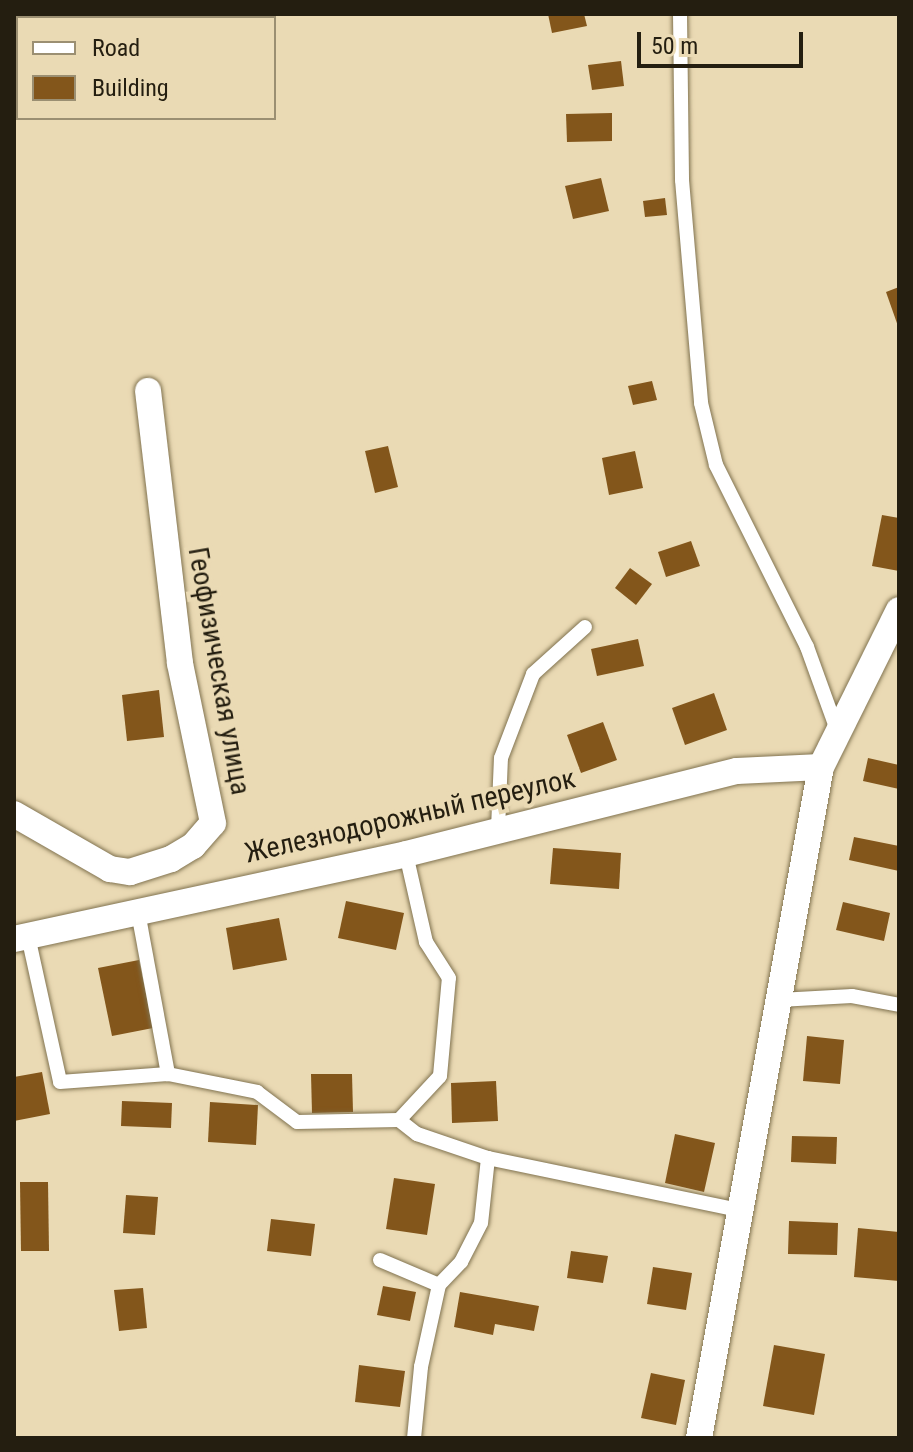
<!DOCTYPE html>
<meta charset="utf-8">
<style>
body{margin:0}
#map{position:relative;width:913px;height:1452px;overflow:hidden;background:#eadab4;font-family:"Roboto Condensed",sans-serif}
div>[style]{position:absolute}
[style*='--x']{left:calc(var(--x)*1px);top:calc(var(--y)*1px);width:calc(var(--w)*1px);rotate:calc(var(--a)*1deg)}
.building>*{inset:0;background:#83561b}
.roads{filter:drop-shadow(0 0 2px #817350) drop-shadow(0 0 2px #817350)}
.service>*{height:14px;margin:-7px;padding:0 7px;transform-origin:7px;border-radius:7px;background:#fff}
.minor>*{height:26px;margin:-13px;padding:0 13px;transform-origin:13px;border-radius:13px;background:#fff}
span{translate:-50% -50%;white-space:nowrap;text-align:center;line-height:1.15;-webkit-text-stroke:8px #eadab4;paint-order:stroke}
.street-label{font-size:28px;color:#241e10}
.frame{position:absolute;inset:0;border:16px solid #241e10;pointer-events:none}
.legend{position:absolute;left:16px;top:16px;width:260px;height:104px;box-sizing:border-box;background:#eadab4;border:2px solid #9b8f72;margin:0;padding:10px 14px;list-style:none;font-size:24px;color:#241e10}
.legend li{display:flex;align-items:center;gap:16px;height:40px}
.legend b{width:40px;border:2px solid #9b8f72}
.scale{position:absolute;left:637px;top:32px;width:166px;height:36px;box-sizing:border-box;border:4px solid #241e10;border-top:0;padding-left:10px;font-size:24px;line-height:28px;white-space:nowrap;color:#241e10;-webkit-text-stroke:6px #eadab4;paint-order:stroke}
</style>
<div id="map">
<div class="building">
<div style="clip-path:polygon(548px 14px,584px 14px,587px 26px,552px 33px)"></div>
<div style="clip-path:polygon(621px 61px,624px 86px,592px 90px,588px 65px)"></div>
<div style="clip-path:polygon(612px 113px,612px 141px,567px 142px,566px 114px)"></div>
<div style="clip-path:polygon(601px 178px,609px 211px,573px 219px,565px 186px)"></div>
<div style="clip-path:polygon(665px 198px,667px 215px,645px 217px,643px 201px)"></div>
<div style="clip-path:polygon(899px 287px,899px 329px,886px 292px)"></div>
<div style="clip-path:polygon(652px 381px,657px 400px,633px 405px,628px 386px)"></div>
<div style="clip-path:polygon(388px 446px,398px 487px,375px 493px,365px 451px)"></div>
<div style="clip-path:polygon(635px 451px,643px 488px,609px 495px,602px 458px)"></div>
<div style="clip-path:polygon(882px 515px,899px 518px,899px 571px,872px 566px)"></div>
<div style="clip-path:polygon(691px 541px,700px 566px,666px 577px,658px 552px)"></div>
<div style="clip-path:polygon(630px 568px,652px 584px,636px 605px,615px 588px)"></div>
<div style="clip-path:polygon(638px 639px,644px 666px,597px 676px,591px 649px)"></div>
<div style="clip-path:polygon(159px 690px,164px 737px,127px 741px,122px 695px)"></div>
<div style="clip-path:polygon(714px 693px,727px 730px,685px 745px,672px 708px)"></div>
<div style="clip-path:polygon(603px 722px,617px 760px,581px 773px,567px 735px)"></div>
<div style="clip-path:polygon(868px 758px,899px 765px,899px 789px,863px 781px)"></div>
<div style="clip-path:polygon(854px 837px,899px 846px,899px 871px,849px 860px)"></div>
<div style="clip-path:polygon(553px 848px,621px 853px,619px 889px,550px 884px)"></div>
<div style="clip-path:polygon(346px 901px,404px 913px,396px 950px,338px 938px)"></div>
<div style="clip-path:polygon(843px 902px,890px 913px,884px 941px,836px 930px)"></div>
<div style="clip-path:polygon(279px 918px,287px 960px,233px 970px,226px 928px)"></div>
<div style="clip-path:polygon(139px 960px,153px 1028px,112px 1036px,98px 968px)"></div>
<div style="clip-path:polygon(807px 1036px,844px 1040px,840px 1084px,803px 1081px)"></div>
<div style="clip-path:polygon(42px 1072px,50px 1114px,14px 1121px,14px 1077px)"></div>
<div style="clip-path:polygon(311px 1074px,352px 1074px,353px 1112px,312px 1113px)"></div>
<div style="clip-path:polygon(496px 1081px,498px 1121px,452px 1123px,451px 1083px)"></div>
<div style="clip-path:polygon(122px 1101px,172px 1103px,171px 1128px,121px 1126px)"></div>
<div style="clip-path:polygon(210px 1102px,258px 1105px,256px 1145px,208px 1142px)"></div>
<div style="clip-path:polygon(675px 1134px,715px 1143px,704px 1192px,665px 1183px)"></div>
<div style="clip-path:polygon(792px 1136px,837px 1137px,836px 1164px,791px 1162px)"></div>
<div style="clip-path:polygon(394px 1178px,435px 1184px,427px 1235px,386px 1229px)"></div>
<div style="clip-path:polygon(20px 1182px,48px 1182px,49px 1251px,21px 1251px)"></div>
<div style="clip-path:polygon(126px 1195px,158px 1197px,155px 1235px,123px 1233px)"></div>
<div style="clip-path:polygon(271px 1219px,315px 1224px,311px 1256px,267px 1251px)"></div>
<div style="clip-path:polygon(789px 1221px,838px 1223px,837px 1255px,788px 1254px)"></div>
<div style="clip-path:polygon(858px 1228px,899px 1232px,899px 1281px,854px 1277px)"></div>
<div style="clip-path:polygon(571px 1251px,608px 1256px,603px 1283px,567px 1278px)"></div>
<div style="clip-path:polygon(653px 1267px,692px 1273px,686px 1310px,647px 1304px)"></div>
<div style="clip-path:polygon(383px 1286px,416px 1292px,410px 1321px,377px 1315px)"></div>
<div style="clip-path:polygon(143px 1288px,147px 1328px,119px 1331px,114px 1290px)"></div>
<div style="clip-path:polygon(460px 1292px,539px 1306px,534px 1331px,495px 1324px,493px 1335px,454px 1327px)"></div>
<div style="clip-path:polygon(774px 1345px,825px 1354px,814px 1415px,763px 1406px)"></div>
<div style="clip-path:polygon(359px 1365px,405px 1371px,400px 1407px,355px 1402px)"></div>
<div style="clip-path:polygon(651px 1373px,685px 1380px,676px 1425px,641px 1418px)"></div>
</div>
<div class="roads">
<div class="service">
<div style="--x:680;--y:14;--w:166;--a:89.3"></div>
<div style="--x:682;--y:180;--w:224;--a:85.1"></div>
<div style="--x:701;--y:403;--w:64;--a:76.4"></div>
<div style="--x:716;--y:465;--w:203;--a:63.4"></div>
<div style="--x:807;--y:647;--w:88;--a:70.1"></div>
<div style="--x:498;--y:829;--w:71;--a:-87.6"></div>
<div style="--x:501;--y:758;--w:90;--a:-69.1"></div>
<div style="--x:533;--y:674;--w:70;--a:-42.1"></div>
<div style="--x:138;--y:912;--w:165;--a:79.5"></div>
<div style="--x:28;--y:936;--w:149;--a:77.6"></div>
<div style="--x:60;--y:1082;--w:108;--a:-4.2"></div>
<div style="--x:168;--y:1074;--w:91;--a:11.4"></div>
<div style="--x:257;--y:1092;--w:50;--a:36.9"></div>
<div style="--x:297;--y:1122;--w:102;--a:-1.1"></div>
<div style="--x:399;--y:1120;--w:60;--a:-47"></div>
<div style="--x:440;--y:1076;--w:98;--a:-84.8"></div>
<div style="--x:449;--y:978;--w:43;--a:-122.6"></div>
<div style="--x:426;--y:942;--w:90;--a:-102.8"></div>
<div style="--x:779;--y:1000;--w:73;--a:-3.1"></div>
<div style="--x:852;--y:996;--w:48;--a:10.8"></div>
<div style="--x:399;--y:1120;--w:23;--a:38"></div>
<div style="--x:417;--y:1134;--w:75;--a:18.7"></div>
<div style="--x:488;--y:1158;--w:65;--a:96.1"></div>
<div style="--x:481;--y:1223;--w:44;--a:117.1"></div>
<div style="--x:461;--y:1262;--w:32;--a:134"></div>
<div style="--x:439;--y:1285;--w:84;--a:102.4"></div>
<div style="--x:421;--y:1367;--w:71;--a:95.6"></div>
<div style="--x:488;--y:1158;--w:257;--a:11.7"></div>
<div style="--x:380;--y:1260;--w:64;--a:23"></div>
</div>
<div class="minor">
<div style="--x:14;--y:814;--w:111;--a:29.8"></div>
<div style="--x:110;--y:869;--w:20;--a:9"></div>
<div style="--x:130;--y:872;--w:43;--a:-17.6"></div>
<div style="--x:171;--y:859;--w:26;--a:-31"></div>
<div style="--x:193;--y:846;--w:30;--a:-49"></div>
<div style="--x:213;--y:823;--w:163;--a:-101.7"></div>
<div style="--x:180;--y:663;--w:274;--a:-96.7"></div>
<div style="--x:14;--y:939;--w:401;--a:-12.2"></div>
<div style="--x:406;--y:854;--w:341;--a:-14.1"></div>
<div style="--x:737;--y:771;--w:84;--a:-2.7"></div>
<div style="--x:699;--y:1438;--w:682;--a:-79.7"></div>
<div style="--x:821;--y:767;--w:175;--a:-63.6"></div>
</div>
</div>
<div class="street-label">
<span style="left:219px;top:671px;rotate:80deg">Геофизическая улица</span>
<span style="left:410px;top:816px;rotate:-13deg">Железнодорожный переулок</span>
</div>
<div class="frame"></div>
<ul class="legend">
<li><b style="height:10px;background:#fff"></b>Road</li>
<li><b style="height:22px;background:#83561b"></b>Building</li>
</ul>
<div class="scale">50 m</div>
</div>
